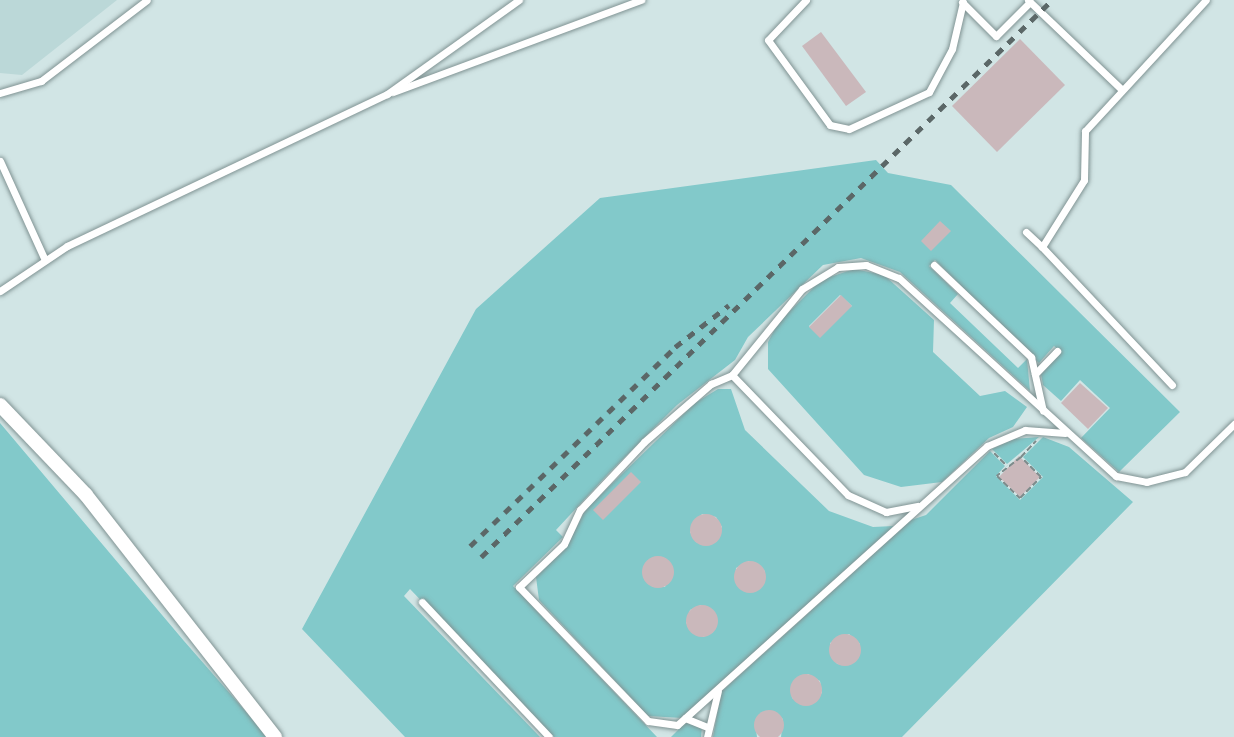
<!DOCTYPE html>
<style>
body{margin:0}
#map{position:relative;width:1234px;height:737px;overflow:hidden;background:#d1e5e5;font-family:"Roboto Serif",serif}
div>[style]{position:absolute}
[style*='--x']{left:calc(var(--x)*1px);top:calc(var(--y)*1px);width:calc(var(--w)*1px);rotate:calc(var(--a)*1deg)}
.built>*{inset:0;background:#bbd8d8}
.green>*{inset:0;background:#82c9ca}
.building>*{inset:0;background:#cab8bb}
.round{border-radius:50%}
.path>*{height:2px;margin-top:-1px;transform-origin:0;background:repeating-linear-gradient(90deg,#7c8b8b 0 6px,transparent 0 9px)}
.roads{filter:drop-shadow(0 0 2px #809393) drop-shadow(0 0 2px #809393)}
.service>*{height:7px;margin:-3.5px;padding:0 3.5px;transform-origin:3.5px;border-radius:3.5px;background:#fff}
.minor>*{height:14px;margin:-7px;padding:0 7px;transform-origin:7px;border-radius:7px;background:#fff}
.rail>*{height:4.5px;margin-top:-2.25px;transform-origin:0;background:repeating-linear-gradient(90deg,#5b6767 0 8px,transparent 0 16px)}
span{translate:-50% -50%;white-space:nowrap;text-align:center;line-height:1.15;-webkit-text-stroke:4.5px #fff;paint-order:stroke}
</style>
<div id="map">
<div class="built">
<div style="clip-path:polygon(0 0,117px 0,22px 75px,0 73px)"></div>
</div>
<div class="green">
<div style="clip-path:polygon(876px 160px,888px 173px,951px 185px,1180px 412px,1119px 472px,1081px 438px,1110px 408px,1080px 380px,1061px 401px,1043px 385px,1041px 374px,1061px 352px,1054px 346px,1039px 363px,935px 260px,929px 266px,958px 294px,950px 303px,1018px 368px,1027px 359px,1030px 391px,900px 272px,861px 258px,823px 265px,748px 337px,735px 360px,677px 405px,608px 474px,556px 530px,563px 537px,513px 586px,657px 737px,552px 737px,410px 589px,404px 596px,540px 737px,405px 737px,302px 629px,476px 309px,600px 198px)"></div>
<div style="clip-path:polygon(evenodd,854px 269px,884px 275px,934px 320px,933px 352px,980px 396px,1005px 391px,1027px 407px,1013px 427px,989px 438px,942px 482px,901px 487px,864px 475px,768px 369px,768px 342px,778px 323px,821px 280px,854px 269px,840px 295px,852px 306px,809px 327px,809px 326px,840px 295px)"></div>
<div style="clip-path:polygon(evenodd,718px 389px,731px 389px,745px 430px,829px 511px,873px 527px,894px 526px,682px 718px,648px 716px,539px 600px,536px 577px,565px 549px,586px 509px,695px 403px,718px 389px,702px 514px,716px 517px,722px 527px,710px 545px,696px 542px,690px 532px,702px 514px,718px 389px,651px 558px,665px 558px,673px 567px,665px 587px,653px 587px,643px 577px,651px 558px,718px 389px,749px 561px,765px 571px,764px 583px,754px 592px,735px 582px,736px 568px,749px 561px,718px 389px,701px 605px,717px 619px,713px 632px,703px 637px,686px 623px,690px 610px,701px 605px)"></div>
<div style="clip-path:polygon(0 423px,184px 641px,268px 737px,0 737px)"></div>
<div style="clip-path:polygon(1039px 437px,1007px 464px,992px 449px,1013px 439px)"></div>
<div style="clip-path:polygon(evenodd,1043px 437px,1069px 447px,1133px 502px,902px 737px,781px 737px,783px 719px,768px 711px,755px 721px,757px 737px,713px 737px,721px 692px,911px 520px,926px 515px,990px 451px,1005px 466px,996px 476px,1020px 500px,1043px 477px,1023px 457px,1043px 437px,849px 634px,860px 644px,859px 656px,849px 665px,837px 664px,830px 643px,849px 634px,1043px 437px,808px 674px,820px 681px,822px 693px,804px 705px,792px 698px,791px 686px,808px 674px)"></div>
<div style="clip-path:polygon(686px 722px,702px 727px,701px 737px,671px 737px)"></div>
</div>
<div class="building">
<div style="clip-path:polygon(821px 32px,866px 92px,846px 106px,802px 46px)"></div>
<div style="clip-path:polygon(1020px 39px,1065px 85px,997px 152px,952px 106px)"></div>
<div style="clip-path:polygon(940px 221px,951px 231px,931px 251px,921px 241px)"></div>
<div style="clip-path:polygon(841px 295px,852px 306px,820px 338px,809px 327px)"></div>
<div style="clip-path:polygon(1080px 383px,1108px 408px,1088px 429px,1061px 403px)"></div>
<div style="clip-path:polygon(1019px 456px,1040px 477px,1020px 497px,999px 477px)"></div>
<div style="clip-path:polygon(631px 472px,641px 482px,603px 520px,593px 510px)"></div>
<div class="round" style="left:690px;top:514px;width:32px;height:32px"></div>
<div class="round" style="left:642px;top:556px;width:32px;height:32px"></div>
<div class="round" style="left:734px;top:561px;width:32px;height:32px"></div>
<div class="round" style="left:686px;top:605px;width:32px;height:32px"></div>
<div class="round" style="left:829px;top:634px;width:32px;height:32px"></div>
<div class="round" style="left:790px;top:674px;width:32px;height:32px"></div>
<div class="round" style="left:754px;top:710px;width:30px;height:30px"></div>
</div>
<div class="path">
<div style="--x:994;--y:453;--w:18;--a:45"></div>
<div style="--x:1021;--y:457;--w:31;--a:142"></div>
<div style="--x:997;--y:476;--w:32;--a:44"></div>
<div style="--x:1020;--y:498;--w:30;--a:-45"></div>
<div style="--x:1041;--y:477;--w:28;--a:-135"></div>
<div style="--x:1021;--y:457;--w:22;--a:-47"></div>
</div>
<div class="roads">
<div class="service">
<div style="--x:806;--y:0;--w:55;--a:133.5"></div>
<div style="--x:768;--y:40;--w:105;--a:53.9"></div>
<div style="--x:830;--y:125;--w:19;--a:12"></div>
<div style="--x:849;--y:129;--w:88;--a:-24.8"></div>
<div style="--x:929;--y:92;--w:49;--a:-61.9"></div>
<div style="--x:952;--y:49;--w:48;--a:-76.8"></div>
<div style="--x:1028;--y:0;--w:129;--a:43.7"></div>
<div style="--x:962;--y:2;--w:48;--a:45"></div>
<div style="--x:996;--y:36;--w:48;--a:-45"></div>
<div style="--x:393;--y:92;--w:265;--a:-20.4"></div>
<div style="--x:0;--y:93;--w:43;--a:-16.3"></div>
<div style="--x:41;--y:81;--w:133;--a:-37.4"></div>
<div style="--x:0;--y:161;--w:109;--a:65.6"></div>
<div style="--x:1026;--y:232;--w:22;--a:43"></div>
<div style="--x:934;--y:265;--w:134;--a:43.5"></div>
<div style="--x:1031;--y:357;--w:55;--a:77.5"></div>
<div style="--x:0;--y:291;--w:81;--a:-33.9"></div>
<div style="--x:67;--y:246;--w:354;--a:-25.4"></div>
<div style="--x:387;--y:94;--w:162;--a:-35.5"></div>
<div style="--x:1035;--y:374;--w:32;--a:-46"></div>
<div style="--x:732;--y:375;--w:167;--a:46"></div>
<div style="--x:848;--y:495;--w:42;--a:24.1"></div>
<div style="--x:886;--y:512;--w:32;--a:-11"></div>
<div style="--x:1172;--y:385;--w:190;--a:-133.3"></div>
<div style="--x:1042;--y:247;--w:79;--a:-57.9"></div>
<div style="--x:1084;--y:180;--w:49;--a:-88.8"></div>
<div style="--x:1085;--y:131;--w:178;--a:-47.3"></div>
<div style="--x:1065;--y:433;--w:40;--a:-175.7"></div>
<div style="--x:1025;--y:430;--w:41;--a:157.2"></div>
<div style="--x:987;--y:446;--w:417;--a:138"></div>
<div style="--x:677;--y:725;--w:29;--a:-172"></div>
<div style="--x:648;--y:721;--w:186;--a:-133.9"></div>
<div style="--x:519;--y:587;--w:62;--a:-43.7"></div>
<div style="--x:564;--y:544;--w:38;--a:-65"></div>
<div style="--x:580;--y:510;--w:93;--a:-46.7"></div>
<div style="--x:644;--y:442;--w:89;--a:-40.9"></div>
<div style="--x:711;--y:384;--w:23;--a:-23"></div>
<div style="--x:732;--y:375;--w:111;--a:-50.9"></div>
<div style="--x:802;--y:289;--w:42;--a:-31.4"></div>
<div style="--x:838;--y:267;--w:28;--a:-4"></div>
<div style="--x:866;--y:265;--w:35;--a:22"></div>
<div style="--x:899;--y:278;--w:294;--a:42.4"></div>
<div style="--x:1116;--y:476;--w:31;--a:11"></div>
<div style="--x:1146;--y:482;--w:40;--a:-14.4"></div>
<div style="--x:1185;--y:472;--w:69;--a:-44.4"></div>
<div style="--x:422;--y:602;--w:185;--a:46.7"></div>
<div style="--x:685;--y:718;--w:24;--a:22"></div>
<div style="--x:707;--y:737;--w:47;--a:-76.6"></div>
</div>
<div class="minor">
<div style="--x:0;--y:405;--w:124;--a:46.3"></div>
<div style="--x:86;--y:495;--w:307;--a:52"></div>
</div>
</div>
<div class="rail">
<div style="--x:470;--y:546;--w:286;--a:-44.1"></div>
<div style="--x:675;--y:347;--w:68;--a:-37.9"></div>
<div style="--x:481;--y:557;--w:798;--a:-44.29"></div>
</div>
</div>
